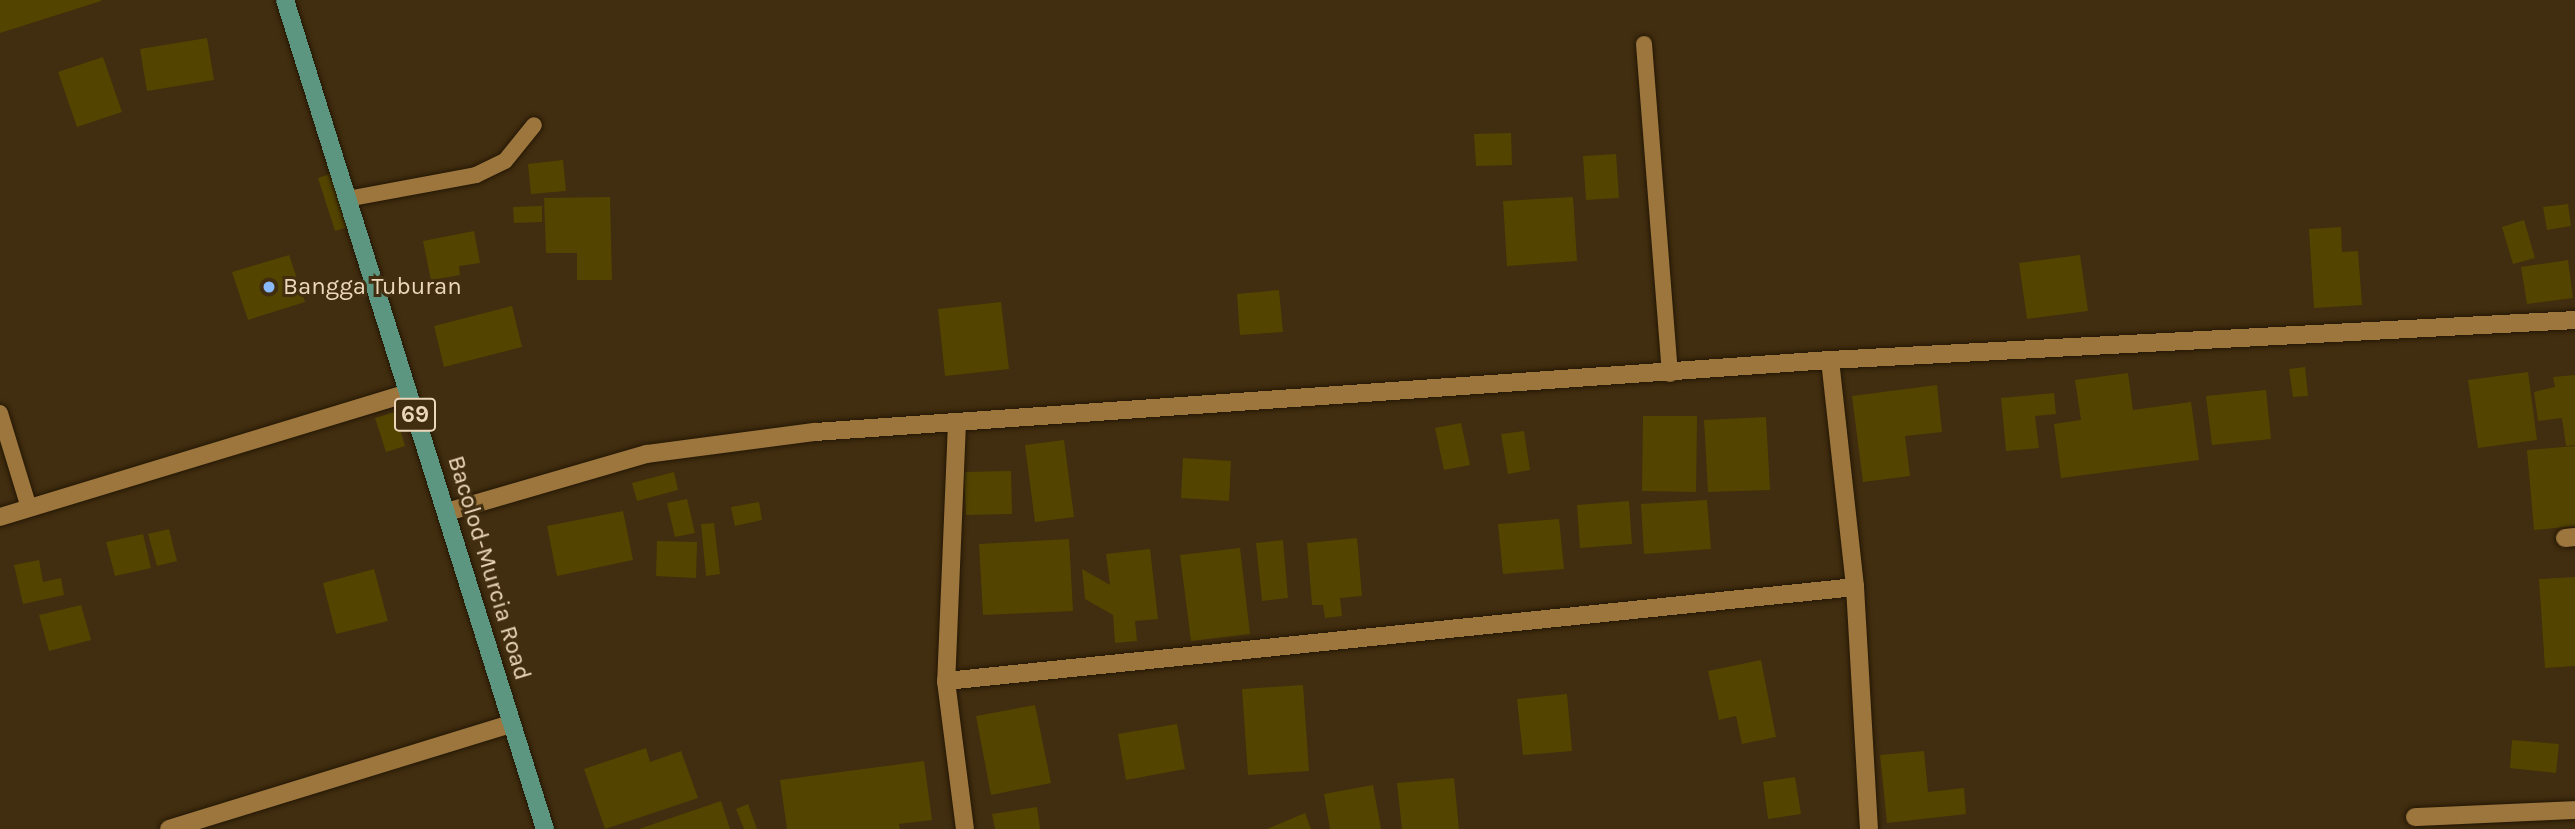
<!DOCTYPE html>
<style>
body{margin:0}
#map{position:relative;width:2575px;height:829px;overflow:hidden;background:#412d0f;font-family:Karla,sans-serif}
div>[style]{position:absolute}
[style*='--x']{left:calc(var(--x)*1px);top:calc(var(--y)*1px);width:calc(var(--w)*1px);rotate:calc(var(--a)*1deg)}
.building>*{inset:0;background:#534500}
.roads{filter:drop-shadow(0 0 2px #231705) drop-shadow(0 0 2px #231705)}
.lane>*{height:16px;margin:-8px;padding:0 8px;transform-origin:8px;border-radius:8px;background:#9c763d}
.street>*{height:18px;margin:-9px;padding:0 9px;transform-origin:9px;border-radius:9px;background:#9c763d}
.primary>*{height:18px;margin:-9px;padding:0 9px;transform-origin:9px;border-radius:9px;background:#5c9680}
.dots>*{width:19px;height:19px;translate:-50% -50%;box-sizing:border-box;border:4px solid #412d0f;border-radius:50%}
span{translate:-50% -50%;white-space:nowrap;text-align:center;line-height:1.15;-webkit-text-stroke:6px #412d0f;paint-order:stroke}
.shield-label span{padding:2px 5px;background:#412d0f;border:2px solid;border-radius:5px;-webkit-text-stroke-width:0}
.shield-label{font-size:23px;color:#ecd7bb;font-weight:700}
.poi-label{font-size:24px;color:#ecd7bb}
.left{translate:0 -50%;text-align:left}
.street-label{font-size:24px;color:#ecd7bb}
</style>
<div id="map">
<div class="building">
<div style="clip-path:polygon(0 0,101px 0,101px 1px,0 33px)"></div>
<div style="clip-path:polygon(207px 38px,214px 80px,147px 91px,140px 49px)"></div>
<div style="clip-path:polygon(103px 57px,122px 112px,77px 127px,58px 72px)"></div>
<div style="clip-path:polygon(1511px 133px,1512px 165px,1476px 166px,1474px 134px)"></div>
<div style="clip-path:polygon(1616px 154px,1619px 198px,1586px 200px,1583px 156px)"></div>
<div style="clip-path:polygon(563px 160px,566px 191px,531px 194px,528px 164px)"></div>
<div style="clip-path:polygon(333px 173px,352px 226px,335px 231px,318px 178px)"></div>
<div style="clip-path:polygon(610px 197px,612px 280px,577px 280px,577px 253px,546px 253px,544px 198px)"></div>
<div style="clip-path:polygon(1573px 197px,1577px 261px,1507px 266px,1503px 201px)"></div>
<div style="clip-path:polygon(2568px 204px,2571px 226px,2547px 230px,2543px 207px)"></div>
<div style="clip-path:polygon(542px 206px,542px 222px,514px 223px,513px 207px)"></div>
<div style="clip-path:polygon(2524px 220px,2535px 258px,2513px 264px,2502px 227px)"></div>
<div style="clip-path:polygon(2341px 227px,2342px 252px,2358px 251px,2362px 305px,2314px 308px,2309px 229px)"></div>
<div style="clip-path:polygon(474px 231px,480px 263px,459px 266px,460px 275px,431px 280px,423px 241px)"></div>
<div style="clip-path:polygon(289px 255px,305px 302px,248px 320px,232px 272px)"></div>
<div style="clip-path:polygon(2080px 255px,2088px 311px,2027px 319px,2019px 263px)"></div>
<div style="clip-path:polygon(2568px 260px,2573px 298px,2527px 304px,2521px 267px)"></div>
<div style="clip-path:polygon(1279px 290px,1283px 332px,1240px 335px,1237px 294px)"></div>
<div style="clip-path:polygon(1001px 302px,1009px 369px,945px 376px,938px 309px)"></div>
<div style="clip-path:polygon(512px 306px,522px 347px,444px 367px,434px 326px)"></div>
<div style="clip-path:polygon(2305px 367px,2308px 396px,2293px 397px,2289px 369px)"></div>
<div style="clip-path:polygon(2528px 372px,2537px 440px,2478px 448px,2468px 380px)"></div>
<div style="clip-path:polygon(2128px 373px,2133px 410px,2191px 402px,2199px 460px,2061px 478px,2054px 424px,2081px 420px,2075px 380px)"></div>
<div style="clip-path:polygon(2575px 375px,2575px 445px,2566px 446px,2562px 418px,2538px 421px,2534px 392px,2555px 387px,2553px 377px)"></div>
<div style="clip-path:polygon(1937px 385px,1942px 432px,1905px 436px,1910px 476px,1863px 482px,1852px 396px)"></div>
<div style="clip-path:polygon(2266px 390px,2271px 439px,2212px 445px,2206px 396px)"></div>
<div style="clip-path:polygon(2054px 393px,2056px 414px,2035px 416px,2039px 448px,2006px 451px,2001px 398px)"></div>
<div style="clip-path:polygon(395px 412px,405px 446px,386px 452px,375px 418px)"></div>
<div style="clip-path:polygon(1643px 416px,1697px 416px,1696px 492px,1642px 491px)"></div>
<div style="clip-path:polygon(1766px 417px,1770px 490px,1708px 492px,1704px 420px)"></div>
<div style="clip-path:polygon(1461px 423px,1470px 465px,1444px 470px,1435px 428px)"></div>
<div style="clip-path:polygon(1524px 431px,1530px 470px,1508px 474px,1501px 434px)"></div>
<div style="clip-path:polygon(1064px 440px,1074px 517px,1035px 522px,1025px 445px)"></div>
<div style="clip-path:polygon(2575px 446px,2575px 526px,2534px 530px,2527px 450px)"></div>
<div style="clip-path:polygon(1183px 458px,1231px 461px,1229px 501px,1181px 498px)"></div>
<div style="clip-path:polygon(1011px 471px,1012px 514px,966px 515px,964px 472px)"></div>
<div style="clip-path:polygon(674px 472px,678px 490px,637px 501px,632px 483px)"></div>
<div style="clip-path:polygon(687px 499px,695px 533px,675px 537px,667px 503px)"></div>
<div style="clip-path:polygon(1707px 500px,1711px 549px,1644px 554px,1641px 504px)"></div>
<div style="clip-path:polygon(1629px 501px,1632px 544px,1580px 548px,1577px 505px)"></div>
<div style="clip-path:polygon(759px 502px,762px 520px,735px 526px,731px 507px)"></div>
<div style="clip-path:polygon(623px 511px,633px 560px,557px 576px,547px 526px)"></div>
<div style="clip-path:polygon(1559px 519px,1564px 569px,1503px 574px,1498px 524px)"></div>
<div style="clip-path:polygon(714px 523px,720px 574px,706px 576px,701px 524px)"></div>
<div style="clip-path:polygon(169px 529px,177px 561px,157px 566px,148px 534px)"></div>
<div style="clip-path:polygon(143px 534px,151px 568px,115px 576px,106px 542px)"></div>
<div style="clip-path:polygon(1357px 538px,1362px 596px,1340px 598px,1342px 616px,1325px 618px,1323px 605px,1312px 605px,1307px 543px)"></div>
<div style="clip-path:polygon(1069px 539px,1073px 611px,983px 615px,979px 544px)"></div>
<div style="clip-path:polygon(1283px 540px,1288px 598px,1262px 601px,1256px 543px)"></div>
<div style="clip-path:polygon(657px 541px,697px 542px,696px 578px,656px 576px)"></div>
<div style="clip-path:polygon(1240px 548px,1250px 634px,1191px 641px,1180px 555px)"></div>
<div style="clip-path:polygon(1150px 549px,1158px 619px,1135px 621px,1137px 641px,1115px 643px,1113px 615px,1085px 599px,1082px 569px,1110px 585px,1106px 554px)"></div>
<div style="clip-path:polygon(39px 560px,43px 582px,61px 578px,64px 595px,23px 604px,14px 565px)"></div>
<div style="clip-path:polygon(374px 569px,388px 621px,336px 634px,323px 583px)"></div>
<div style="clip-path:polygon(2575px 577px,2575px 666px,2545px 668px,2539px 579px)"></div>
<div style="clip-path:polygon(81px 605px,91px 640px,49px 651px,39px 615px)"></div>
<div style="clip-path:polygon(1761px 660px,1776px 737px,1742px 744px,1736px 716px,1719px 720px,1708px 671px)"></div>
<div style="clip-path:polygon(1303px 685px,1309px 771px,1248px 775px,1242px 689px)"></div>
<div style="clip-path:polygon(1567px 694px,1572px 751px,1523px 755px,1517px 699px)"></div>
<div style="clip-path:polygon(1035px 705px,1051px 783px,991px 795px,976px 716px)"></div>
<div style="clip-path:polygon(1177px 724px,1185px 769px,1126px 780px,1118px 734px)"></div>
<div style="clip-path:polygon(2512px 740px,2559px 744px,2556px 773px,2510px 768px)"></div>
<div style="clip-path:polygon(646px 748px,650px 762px,681px 751px,698px 798px,605px 829px,584px 769px)"></div>
<div style="clip-path:polygon(1924px 751px,1928px 792px,1964px 788px,1966px 814px,1887px 823px,1880px 755px)"></div>
<div style="clip-path:polygon(924px 761px,932px 820px,899px 824px,900px 829px,787px 829px,780px 780px)"></div>
<div style="clip-path:polygon(1795px 777px,1801px 814px,1768px 819px,1763px 782px)"></div>
<div style="clip-path:polygon(1454px 778px,1459px 829px,1402px 829px,1397px 783px)"></div>
<div style="clip-path:polygon(1373px 785px,1381px 829px,1330px 829px,1324px 794px)"></div>
<div style="clip-path:polygon(721px 801px,730px 829px,639px 829px)"></div>
<div style="clip-path:polygon(748px 804px,757px 829px,744px 829px,736px 809px)"></div>
<div style="clip-path:polygon(1037px 807px,1040px 829px,995px 829px,992px 814px)"></div>
<div style="clip-path:polygon(1305px 813px,1311px 829px,1267px 829px)"></div>
</div>
<div class="roads">
<div class="lane">
<div style="--x:1644;--y:44;--w:331;--a:85.5"></div>
<div style="--x:347;--y:199;--w:131;--a:-10.5"></div>
<div style="--x:476;--y:175;--w:32;--a:-26"></div>
<div style="--x:505;--y:161;--w:46;--a:-51.1"></div>
<div style="--x:0;--y:413;--w:99;--a:73"></div>
</div>
<div class="street">
<div style="--x:1830;--y:360;--w:228;--a:83.7"></div>
<div style="--x:1855;--y:587;--w:242;--a:86.7"></div>
<div style="--x:957;--y:423;--w:258;--a:92.4"></div>
<div style="--x:946;--y:681;--w:149;--a:82.7"></div>
<div style="--x:447;--y:512;--w:208;--a:-16.2"></div>
<div style="--x:647;--y:454;--w:169;--a:-7.5"></div>
<div style="--x:815;--y:432;--w:1018;--a:-4.06"></div>
<div style="--x:1830;--y:360;--w:746;--a:-3.07"></div>
<div style="--x:0;--y:517;--w:426;--a:-16.9"></div>
<div style="--x:2565;--y:538;--w:10;--a:-6"></div>
<div style="--x:946;--y:681;--w:914;--a:-5.9"></div>
<div style="--x:2415;--y:817;--w:160;--a:-2.5"></div>
<div style="--x:169;--y:829;--w:358;--a:-17.1"></div>
</div>
<div class="primary">
<div style="--x:285;--y:0;--w:869;--a:72.59"></div>
</div>
</div>
<div class="dots">
<div style="left:269px;top:287px;background:#89bafc"></div>
</div>
<div class="shield-label">
<span style="left:415px;top:415px">69</span>
</div>
<div class="poi-label">
<span class="left" style="left:283px;top:287px">Bangga Tuburan</span>
</div>
<div class="street-label">
<span style="left:489px;top:568px;rotate:73deg">Bacolod-Murcia Road</span>
</div>
</div>
